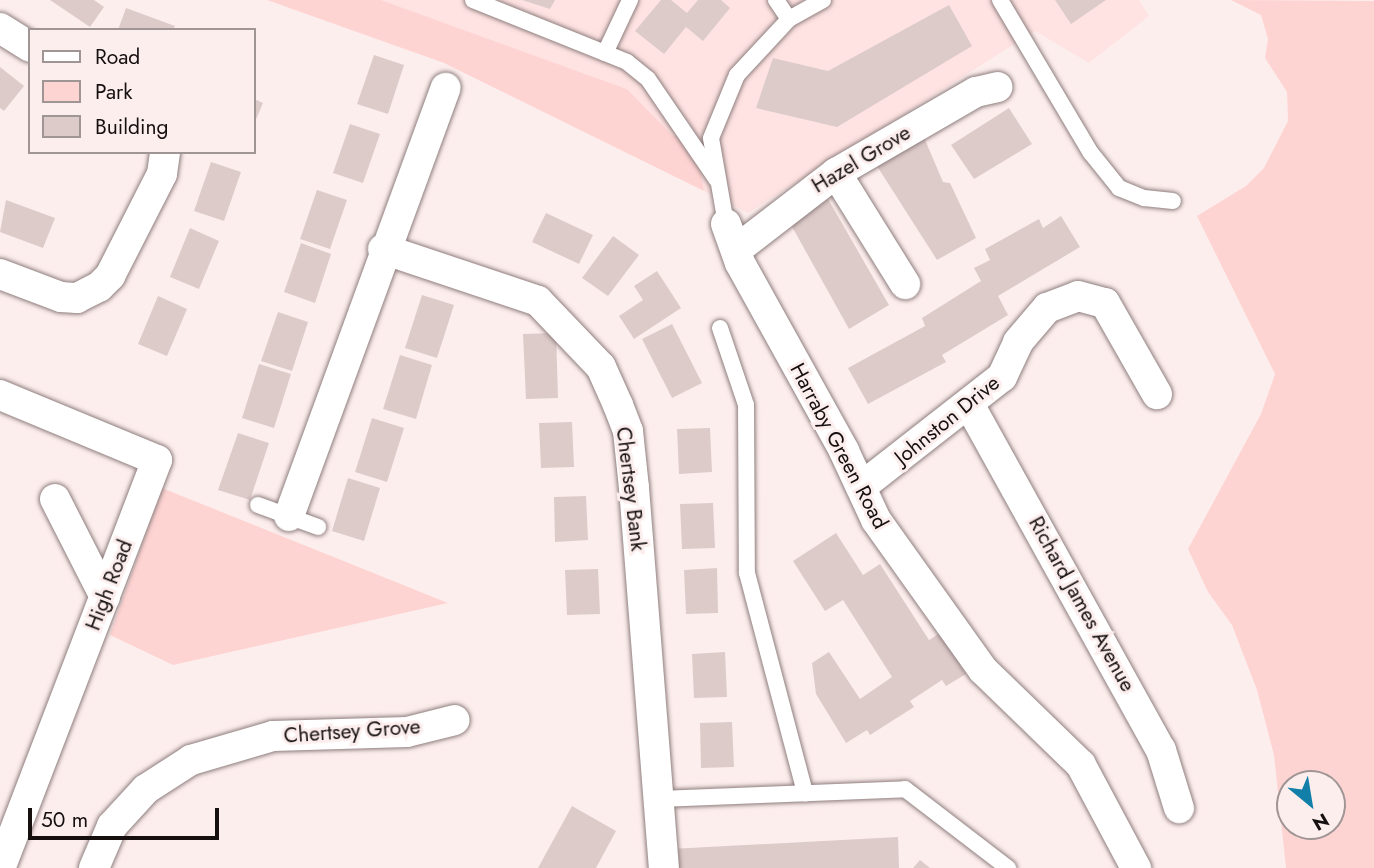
<!DOCTYPE html>
<style>
body{margin:0}
#map{position:relative;width:1374px;height:868px;overflow:hidden;background:#fdeeee;font-family:Jost,sans-serif}
div>[style]{position:absolute}
[style*='--x']{left:calc(var(--x)*1px);top:calc(var(--y)*1px);width:calc(var(--w)*1px);rotate:calc(var(--a)*1deg)}
.built>*{inset:0;background:#fee3e2}
.green>*{inset:0;background:#fed4d3}
.building>*{inset:0;background:#ddcbca}
.roads{filter:drop-shadow(0 0 2px #8f7e7e) drop-shadow(0 0 2px #8f7e7e)}
.service>*{height:16px;margin:-8px;padding:0 8px;transform-origin:8px;border-radius:8px;background:#fff}
.minor>*{height:30px;margin:-15px;padding:0 15px;transform-origin:15px;border-radius:15px;background:#fff}
span{translate:-50% -50%;white-space:nowrap;text-align:center;line-height:1.15;-webkit-text-stroke:6px #fdeeee;paint-order:stroke}
.street-label{font-size:21px;color:#150f0f}
.legend{position:absolute;left:28px;top:28px;width:228px;height:126px;box-sizing:border-box;background:#fdeeee;border:2px solid #a09595;margin:0;padding:9px 12px;list-style:none;font-size:21px;color:#150f0f}
.legend li{display:flex;align-items:center;gap:14px;height:35px}
.legend b{width:35px;border:2px solid #a09595}
.north{position:absolute;left:1276px;top:770px;width:70px;height:70px;box-sizing:border-box;background:#fdeeee;border:2px solid #a09595;border-radius:50%;rotate:150deg;font-size:19px;font-weight:700;line-height:28px;text-align:center;color:#150f0f}
.north::after{content:'';display:block;margin:auto;width:24px;height:32px;background:#117fa8;clip-path:polygon(50% 0,100% 100%,50% 72%,0 100%)}
.scale{position:absolute;left:28px;top:808px;width:191px;height:32px;box-sizing:border-box;border:4px solid #150f0f;border-top:0;padding-left:9px;font-size:21px;line-height:24px;white-space:nowrap;color:#150f0f;-webkit-text-stroke:5px #fdeeee;paint-order:stroke}
</style>
<div id="map">
<div class="built">
<div style="clip-path:polygon(381px 0,1139px 0,1149px 16px,1089px 63px,1035px 31px,748px 213px,704px 191px,696px 141px,672px 135px,627px 89px)"></div>
</div>
<div class="green">
<div style="clip-path:polygon(267px 0,381px 0,627px 89px,672px 135px,696px 141px,704px 191px,444px 63px)"></div>
<div style="clip-path:polygon(evenodd,1231px 0,1374px 1px,1374px 868px,1286px 868px,1274px 755px,1257px 690px,1232px 625px,1208px 592px,1188px 549px,1261px 414px,1275px 374px,1197px 216px,1246px 186px,1264px 168px,1288px 121px,1287px 92px,1265px 58px,1268px 39px,1261px 15px,1231px 0,1332px 784px,1332px 826px,1290px 826px,1290px 784px,1332px 784px)"></div>
<div style="clip-path:polygon(162px 488px,448px 603px,173px 665px,110px 635px)"></div>
</div>
<div class="building">
<div style="clip-path:polygon(50px 0,94px 0,104px 7px,90px 27px)"></div>
<div style="clip-path:polygon(522px 0,555px 0,550px 9px)"></div>
<div style="clip-path:polygon(661px 0,671px 0,687px 13px,698px 0,721px 0,730px 8px,703px 41px,686px 27px,664px 54px,635px 31px)"></div>
<div style="clip-path:polygon(1055px 0,1106px 0,1071px 24px)"></div>
<div style="clip-path:polygon(949px 5px,972px 46px,837px 127px,756px 108px,773px 58px,828px 71px)"></div>
<div style="clip-path:polygon(126px 8px,175px 26px,173px 30px,118px 30px)"></div>
<div style="clip-path:polygon(374px 55px,404px 65px,388px 114px,357px 104px)"></div>
<div style="clip-path:polygon(0 67px,24px 86px,4px 111px,0 108px)"></div>
<div style="clip-path:polygon(254px 99px,263px 103px,254px 124px)"></div>
<div style="clip-path:polygon(1009px 108px,1032px 144px,974px 179px,951px 145px)"></div>
<div style="clip-path:polygon(350px 124px,380px 134px,363px 183px,333px 173px)"></div>
<div style="clip-path:polygon(923px 135px,943px 182px,950px 183px,976px 238px,937px 260px,875px 163px)"></div>
<div style="clip-path:polygon(211px 162px,241px 172px,224px 221px,194px 211px)"></div>
<div style="clip-path:polygon(317px 190px,347px 200px,330px 249px,300px 239px)"></div>
<div style="clip-path:polygon(828px 199px,889px 305px,849px 329px,790px 223px)"></div>
<div style="clip-path:polygon(6px 200px,55px 218px,43px 248px,0 232px)"></div>
<div style="clip-path:polygon(546px 213px,593px 235px,579px 264px,532px 242px)"></div>
<div style="clip-path:polygon(1061px 216px,1080px 247px,998px 296px,1008px 315px,942px 355px,946px 362px,868px 404px,848px 368px,925px 326px,922px 318px,981px 281px,974px 268px,990px 260px,985px 249px,1039px 219px,1043px 228px)"></div>
<div style="clip-path:polygon(190px 228px,219px 241px,199px 289px,170px 277px)"></div>
<div style="clip-path:polygon(613px 236px,639px 255px,608px 296px,582px 278px)"></div>
<div style="clip-path:polygon(301px 243px,331px 254px,315px 303px,284px 292px)"></div>
<div style="clip-path:polygon(657px 271px,681px 308px,634px 339px,619px 316px,643px 300px,634px 286px)"></div>
<div style="clip-path:polygon(422px 295px,454px 305px,437px 358px,405px 348px)"></div>
<div style="clip-path:polygon(158px 296px,187px 309px,167px 356px,138px 344px)"></div>
<div style="clip-path:polygon(278px 312px,308px 322px,292px 371px,261px 361px)"></div>
<div style="clip-path:polygon(672px 324px,702px 383px,672px 398px,642px 339px)"></div>
<div style="clip-path:polygon(556px 333px,558px 398px,526px 399px,523px 334px)"></div>
<div style="clip-path:polygon(400px 355px,432px 365px,416px 419px,383px 409px)"></div>
<div style="clip-path:polygon(259px 364px,291px 374px,274px 428px,242px 418px)"></div>
<div style="clip-path:polygon(372px 418px,404px 428px,387px 482px,355px 472px)"></div>
<div style="clip-path:polygon(572px 422px,574px 467px,541px 468px,539px 423px)"></div>
<div style="clip-path:polygon(710px 428px,712px 472px,679px 474px,677px 429px)"></div>
<div style="clip-path:polygon(238px 433px,269px 443px,250px 500px,218px 490px)"></div>
<div style="clip-path:polygon(348px 478px,380px 488px,364px 541px,332px 531px)"></div>
<div style="clip-path:polygon(586px 496px,588px 540px,555px 542px,554px 497px)"></div>
<div style="clip-path:polygon(713px 503px,715px 548px,682px 549px,680px 504px)"></div>
<div style="clip-path:polygon(836px 533px,863px 575px,880px 564px,929px 640px,940px 633px,966px 674px,946px 686px,942px 680px,910px 701px,914px 707px,870px 735px,867px 730px,846px 743px,816px 694px,812px 663px,829px 652px,860px 699px,892px 677px,843px 600px,825px 611px,793px 561px)"></div>
<div style="clip-path:polygon(717px 568px,718px 613px,686px 614px,684px 570px)"></div>
<div style="clip-path:polygon(598px 569px,600px 614px,567px 615px,565px 570px)"></div>
<div style="clip-path:polygon(725px 652px,727px 697px,694px 698px,692px 654px)"></div>
<div style="clip-path:polygon(732px 722px,734px 767px,701px 768px,700px 723px)"></div>
<div style="clip-path:polygon(572px 806px,616px 831px,596px 868px,538px 868px)"></div>
<div style="clip-path:polygon(898px 837px,899px 868px,671px 868px,670px 849px)"></div>
<div style="clip-path:polygon(920px 860px,930px 868px,913px 868px)"></div>
</div>
<div class="roads">
<div class="service">
<div style="--x:473;--y:0;--w:166;--a:21.9"></div>
<div style="--x:627;--y:62;--w:27;--a:39"></div>
<div style="--x:648;--y:79;--w:122;--a:55.7"></div>
<div style="--x:776;--y:0;--w:23;--a:56"></div>
<div style="--x:1000;--y:0;--w:178;--a:59.3"></div>
<div style="--x:1091;--y:153;--w:45;--a:51.3"></div>
<div style="--x:1119;--y:188;--w:27;--a:22"></div>
<div style="--x:1144;--y:198;--w:29;--a:6"></div>
<div style="--x:605;--y:53;--w:59;--a:-64.7"></div>
<div style="--x:726;--y:224;--w:87;--a:-99.9"></div>
<div style="--x:711;--y:138;--w:68;--a:-67.6"></div>
<div style="--x:737;--y:75;--w:76;--a:-47.1"></div>
<div style="--x:789;--y:19;--w:39;--a:-29"></div>
<div style="--x:720;--y:328;--w:81;--a:71.3"></div>
<div style="--x:746;--y:405;--w:168;--a:89.7"></div>
<div style="--x:747;--y:573;--w:228;--a:75.2"></div>
<div style="--x:258;--y:505;--w:64;--a:20.1"></div>
<div style="--x:661;--y:799;--w:244;--a:-2.3"></div>
<div style="--x:905;--y:789;--w:130;--a:37.5"></div>
</div>
<div class="minor">
<div style="--x:0;--y:28;--w:36;--a:32"></div>
<div style="--x:836;--y:173;--w:131;--a:58.1"></div>
<div style="--x:726;--y:224;--w:41;--a:70.3"></div>
<div style="--x:740;--y:263;--w:215;--a:61"></div>
<div style="--x:844;--y:451;--w:76;--a:65.1"></div>
<div style="--x:876;--y:520;--w:184;--a:54.5"></div>
<div style="--x:983;--y:670;--w:136;--a:44.1"></div>
<div style="--x:1081;--y:765;--w:117;--a:61.9"></div>
<div style="--x:383;--y:249;--w:163;--a:18.5"></div>
<div style="--x:538;--y:301;--w:91;--a:46.3"></div>
<div style="--x:601;--y:367;--w:42;--a:65.9"></div>
<div style="--x:618;--y:405;--w:28;--a:69"></div>
<div style="--x:628;--y:431;--w:57;--a:84"></div>
<div style="--x:634;--y:488;--w:381;--a:85.5"></div>
<div style="--x:736;--y:250;--w:126;--a:-37.6"></div>
<div style="--x:836;--y:173;--w:162;--a:-30.1"></div>
<div style="--x:976;--y:92;--w:22;--a:-13"></div>
<div style="--x:0;--y:274;--w:65;--a:20.7"></div>
<div style="--x:61;--y:297;--w:16;--a:4"></div>
<div style="--x:77;--y:298;--w:25;--a:-27"></div>
<div style="--x:99;--y:287;--w:16;--a:-45"></div>
<div style="--x:110;--y:276;--w:114;--a:-63"></div>
<div style="--x:162;--y:174;--w:22;--a:-82"></div>
<div style="--x:0;--y:395;--w:170;--a:22.5"></div>
<div style="--x:157;--y:460;--w:437;--a:111"></div>
<div style="--x:970;--y:406;--w:393;--a:61"></div>
<div style="--x:1161;--y:750;--w:61;--a:72.8"></div>
<div style="--x:861;--y:487;--w:179;--a:-38"></div>
<div style="--x:1002;--y:377;--w:38;--a:-65"></div>
<div style="--x:1018;--y:342;--w:45;--a:-49.5"></div>
<div style="--x:1047;--y:308;--w:33;--a:-21"></div>
<div style="--x:1078;--y:296;--w:28;--a:15"></div>
<div style="--x:1105;--y:303;--w:105;--a:60.3"></div>
<div style="--x:55;--y:499;--w:110;--a:63"></div>
<div style="--x:289;--y:516;--w:456;--a:-69.9"></div>
<div style="--x:94;--y:868;--w:46;--a:-66.8"></div>
<div style="--x:112;--y:826;--w:50;--a:-47.4"></div>
<div style="--x:146;--y:789;--w:54;--a:-32.8"></div>
<div style="--x:191;--y:760;--w:85;--a:-16.3"></div>
<div style="--x:273;--y:736;--w:134;--a:-1.7"></div>
<div style="--x:407;--y:732;--w:49;--a:-14"></div>
</div>
</div>
<div class="street-label">
<span style="left:861px;top:159px;rotate:-31deg">Hazel Grove</span>
<span style="left:947px;top:420px;rotate:-39deg">Johnston Drive</span>
<span style="left:839px;top:446px;rotate:62deg">Harraby Green Road</span>
<span style="left:631px;top:489px;rotate:83deg">Chertsey Bank</span>
<span style="left:109px;top:585px;rotate:-69deg">High Road</span>
<span style="left:1082px;top:604px;rotate:61deg">Richard James Avenue</span>
<span style="left:352px;top:731px;rotate:-4deg">Chertsey Grove</span>
</div>
<ul class="legend">
<li><b style="height:9px;background:#fff"></b>Road</li>
<li><b style="height:19px;background:#fed4d3"></b>Park</li>
<li><b style="height:19px;background:#ddcbca"></b>Building</li>
</ul>
<div class="north">N</div>
<div class="scale">50 m</div>
</div>
